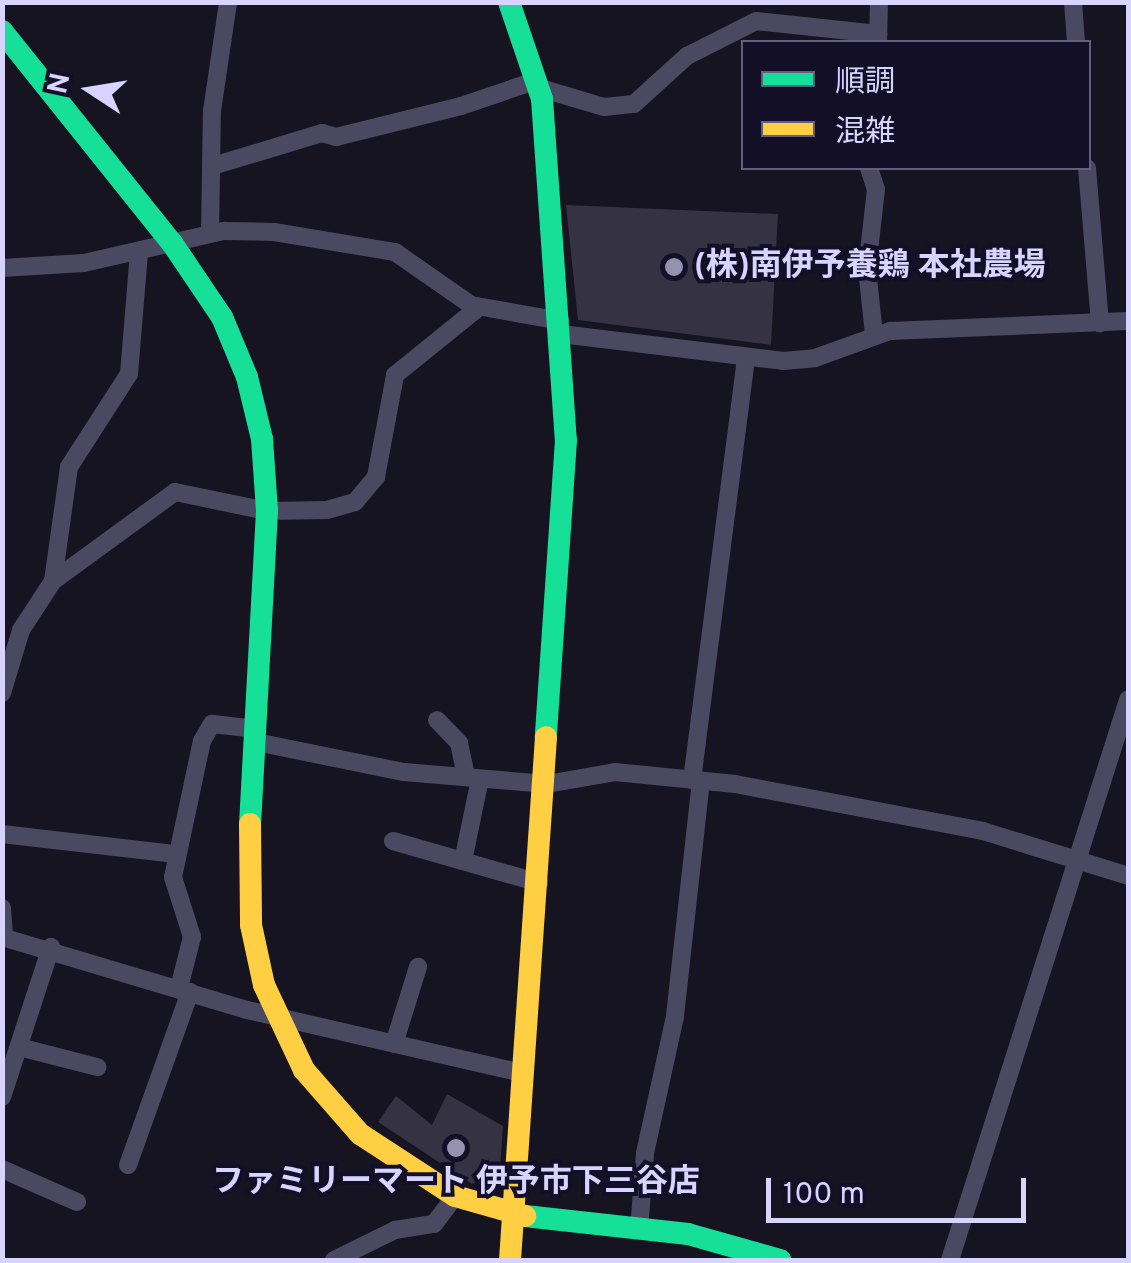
<!DOCTYPE html>
<meta charset="utf-8">
<style>
body{margin:0}
#map{position:relative;width:1131px;height:1263px;overflow:hidden;background:#161421;font-family:Overpass,"Noto Sans JP",sans-serif}
div>[style]{position:absolute}
[style*='--x']{left:calc(var(--x)*1px);top:calc(var(--y)*1px);width:calc(var(--w)*1px);rotate:calc(var(--a)*1deg)}
.building>*{inset:0;background:#343243}
.street>*{height:18px;margin:-9px;padding:0 9px;transform-origin:9px;border-radius:9px;background:#4a4962}
.fast>*{height:22px;margin:-11px;padding:0 11px;transform-origin:11px;border-radius:11px;background:#16e098}
.slow>*{height:22px;margin:-11px;padding:0 11px;transform-origin:11px;border-radius:11px;background:#ffcf43}
.dots>*{width:28px;height:28px;translate:-50% -50%;box-sizing:border-box;border:5px solid #130f26;border-radius:50%}
span{translate:-50% -50%;white-space:nowrap;text-align:center;line-height:1.15;-webkit-text-stroke:8px #130f26;paint-order:stroke}
.poi-label{font-size:32px;color:#d9d4ff;font-weight:700}
.left{translate:0 -50%;text-align:left}
.frame{position:absolute;inset:0;border:5px solid #d9d4ff;pointer-events:none}
.legend{position:absolute;left:741px;top:40px;width:350px;height:130px;box-sizing:border-box;background:#130f26;border:2px solid #625e7d;margin:0;padding:12px 18px;list-style:none;font-size:30px;color:#d9d4ff}
.legend li{display:flex;align-items:center;gap:20px;height:50px}
.legend b{width:50px;border:2px solid #625e7d}
.north{position:absolute;left:40px;top:40px;width:100px;height:100px;-webkit-text-stroke:8px #130f26;paint-order:stroke;rotate:282deg;font-size:28px;font-weight:700;line-height:40px;text-align:center;color:#d9d4ff}
.north::after{content:'';display:block;margin:auto;width:35px;height:45px;background:#d9d4ff;clip-path:polygon(50% 0,100% 100%,50% 72%,0 100%)}
.scale{position:absolute;left:766px;top:1178px;width:260px;height:45px;box-sizing:border-box;border:5px solid #d9d4ff;border-top:0;padding-left:12px;font-size:30px;line-height:35px;white-space:nowrap;color:#d9d4ff;-webkit-text-stroke:8px #130f26;paint-order:stroke}
</style>
<div id="map">
<div class="building">
<div style="clip-path:polygon(566px 205px,778px 214px,771px 345px,578px 320px)"></div>
<div style="clip-path:polygon(447px 1094px,503px 1126px,500px 1169px,472px 1184px,378px 1122px,396px 1096px,432px 1125px)"></div>
</div>
<div class="street">
<div style="--x:1073;--y:2;--w:40;--a:85.7"></div>
<div style="--x:878;--y:42;--w:40;--a:-88.6"></div>
<div style="--x:540;--y:88;--w:67;--a:16.5"></div>
<div style="--x:604;--y:107;--w:30;--a:-6"></div>
<div style="--x:634;--y:104;--w:72;--a:-42.2"></div>
<div style="--x:687;--y:56;--w:77;--a:-26.9"></div>
<div style="--x:756;--y:21;--w:123;--a:6.1"></div>
<div style="--x:216;--y:165;--w:111;--a:-16.8"></div>
<div style="--x:322;--y:133;--w:15;--a:16"></div>
<div style="--x:336;--y:137;--w:129;--a:-13.9"></div>
<div style="--x:461;--y:106;--w:81;--a:-18.7"></div>
<div style="--x:869;--y:168;--w:22;--a:72"></div>
<div style="--x:876;--y:189;--w:81;--a:96.4"></div>
<div style="--x:867;--y:269;--w:66;--a:83.9"></div>
<div style="--x:1087;--y:168;--w:156;--a:85.2"></div>
<div style="--x:210;--y:233;--w:122;--a:-89.1"></div>
<div style="--x:212;--y:111;--w:110;--a:-81.6"></div>
<div style="--x:2;--y:268;--w:82;--a:-3.5"></div>
<div style="--x:84;--y:263;--w:144;--a:-12.9"></div>
<div style="--x:224;--y:231;--w:50;--a:1.1"></div>
<div style="--x:274;--y:232;--w:123;--a:9.4"></div>
<div style="--x:395;--y:252;--w:93;--a:34.9"></div>
<div style="--x:471;--y:305;--w:91;--a:10.1"></div>
<div style="--x:561;--y:334;--w:224;--a:6.9"></div>
<div style="--x:783;--y:361;--w:32;--a:-5"></div>
<div style="--x:815;--y:358;--w:80;--a:-19.8"></div>
<div style="--x:890;--y:331;--w:238;--a:-2.4"></div>
<div style="--x:53;--y:581;--w:151;--a:-36.1"></div>
<div style="--x:175;--y:492;--w:94;--a:11.7"></div>
<div style="--x:267;--y:511;--w:60;--a:-1"></div>
<div style="--x:327;--y:510;--w:29;--a:-16"></div>
<div style="--x:355;--y:502;--w:33;--a:-50"></div>
<div style="--x:376;--y:477;--w:104;--a:-79.4"></div>
<div style="--x:395;--y:375;--w:107;--a:-38.9"></div>
<div style="--x:2;--y:693;--w:66;--a:-73.2"></div>
<div style="--x:21;--y:630;--w:59;--a:-56.9"></div>
<div style="--x:53;--y:581;--w:115;--a:-82"></div>
<div style="--x:69;--y:467;--w:111;--a:-57.2"></div>
<div style="--x:129;--y:374;--w:121;--a:-85.3"></div>
<div style="--x:437;--y:720;--w:32;--a:46"></div>
<div style="--x:459;--y:743;--w:35;--a:78"></div>
<div style="--x:256;--y:742;--w:151;--a:11.5"></div>
<div style="--x:404;--y:772;--w:144;--a:4.8"></div>
<div style="--x:547;--y:784;--w:69;--a:-10"></div>
<div style="--x:615;--y:772;--w:121;--a:5.7"></div>
<div style="--x:735;--y:784;--w:252;--a:10.7"></div>
<div style="--x:983;--y:831;--w:152;--a:17.2"></div>
<div style="--x:692;--y:780;--w:424;--a:-82.7"></div>
<div style="--x:2;--y:834;--w:175;--a:6.6"></div>
<div style="--x:393;--y:841;--w:152;--a:16"></div>
<div style="--x:463;--y:861;--w:84;--a:-78.3"></div>
<div style="--x:2;--y:908;--w:29;--a:86"></div>
<div style="--x:2;--y:937;--w:256;--a:16.6"></div>
<div style="--x:247;--y:1010;--w:283;--a:12.9"></div>
<div style="--x:179;--y:988;--w:53;--a:-75.7"></div>
<div style="--x:192;--y:937;--w:63;--a:-107.6"></div>
<div style="--x:173;--y:877;--w:139;--a:-78"></div>
<div style="--x:202;--y:741;--w:20;--a:-60"></div>
<div style="--x:212;--y:724;--w:45;--a:6.3"></div>
<div style="--x:394;--y:1044;--w:81;--a:-72.7"></div>
<div style="--x:19;--y:1047;--w:81;--a:14.4"></div>
<div style="--x:2;--y:1097;--w:158;--a:-71.9"></div>
<div style="--x:128;--y:1165;--w:184;--a:-70.3"></div>
<div style="--x:2;--y:1169;--w:82;--a:23.7"></div>
<div style="--x:639;--y:1230;--w:77;--a:-85.5"></div>
<div style="--x:645;--y:1153;--w:140;--a:-77.6"></div>
<div style="--x:675;--y:1016;--w:236;--a:-83.7"></div>
<div style="--x:334;--y:1260;--w:68;--a:-26.2"></div>
<div style="--x:395;--y:1230;--w:39;--a:-9"></div>
<div style="--x:434;--y:1224;--w:35;--a:-53"></div>
<div style="--x:950;--y:1260;--w:588;--a:-72.37"></div>
</div>
<div class="fast">
<div style="--x:509;--y:2;--w:102;--a:71.2"></div>
<div style="--x:542;--y:99;--w:342;--a:86"></div>
<div style="--x:566;--y:440;--w:298;--a:93.9"></div>
<div style="--x:2;--y:31;--w:272;--a:51.3"></div>
<div style="--x:172;--y:243;--w:89;--a:56"></div>
<div style="--x:222;--y:317;--w:65;--a:67.4"></div>
<div style="--x:247;--y:377;--w:64;--a:76.4"></div>
<div style="--x:262;--y:439;--w:72;--a:86"></div>
<div style="--x:267;--y:511;--w:313;--a:93.1"></div>
<div style="--x:525;--y:1216;--w:164;--a:6.3"></div>
<div style="--x:688;--y:1234;--w:96;--a:15.8"></div>
</div>
<div class="slow">
<div style="--x:250;--y:824;--w:101;--a:89.4"></div>
<div style="--x:251;--y:925;--w:61;--a:77.8"></div>
<div style="--x:264;--y:985;--w:94;--a:64.8"></div>
<div style="--x:304;--y:1070;--w:85;--a:48.8"></div>
<div style="--x:360;--y:1134;--w:113;--a:33.1"></div>
<div style="--x:455;--y:1196;--w:73;--a:15.9"></div>
<div style="--x:510;--y:1260;--w:524;--a:-86.06"></div>
</div>
<div class="dots">
<div style="left:674px;top:267px;background:#9591b1"></div>
<div style="left:456px;top:1148px;background:#9591b1"></div>
</div>
<div class="poi-label">
<span class="left" style="left:694px;top:267px">(株)南伊予養鶏 本社農場</span>
<span style="left:456px;top:1183px">ファミリーマート 伊予市下三谷店</span>
</div>
<div class="frame"></div>
<ul class="legend">
<li><b style="height:12px;background:#16e098"></b>順調</li>
<li><b style="height:12px;background:#ffcf43"></b>混雑</li>
</ul>
<div class="north">N</div>
<div class="scale">100 m</div>
</div>
